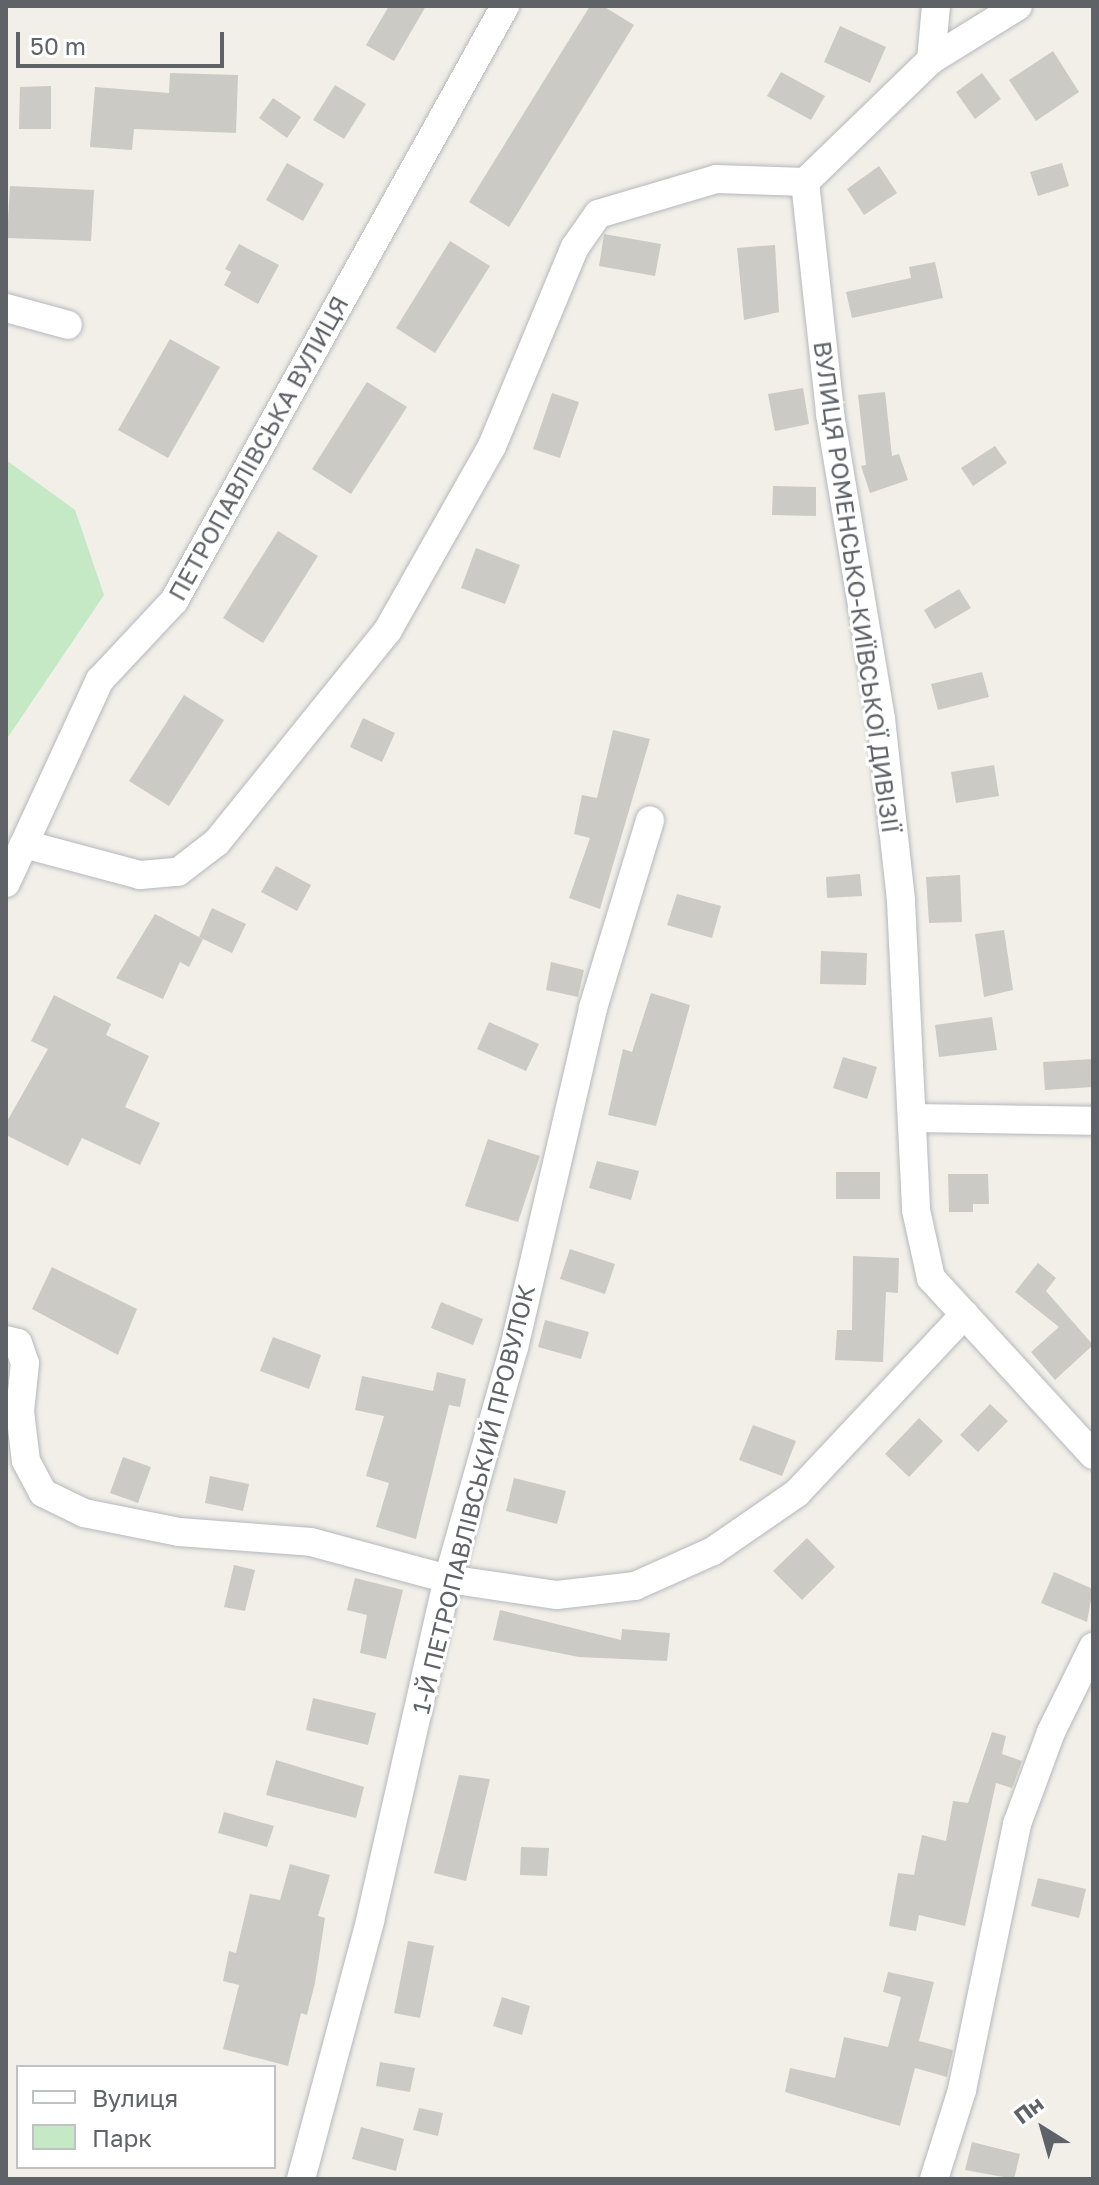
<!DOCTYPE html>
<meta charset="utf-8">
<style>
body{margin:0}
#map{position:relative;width:1099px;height:2185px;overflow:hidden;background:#f1efe8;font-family:"Golos Text",sans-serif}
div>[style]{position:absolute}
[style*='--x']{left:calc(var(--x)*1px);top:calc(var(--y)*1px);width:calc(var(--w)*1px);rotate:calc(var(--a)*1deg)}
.green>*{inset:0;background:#c5e8c5}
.building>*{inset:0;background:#cccac5}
.roads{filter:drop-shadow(0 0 2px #b5b8bc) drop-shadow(0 0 2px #b5b8bc)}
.street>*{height:28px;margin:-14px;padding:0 14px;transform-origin:14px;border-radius:14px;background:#fff}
span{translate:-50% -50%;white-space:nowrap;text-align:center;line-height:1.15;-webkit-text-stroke:6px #fff;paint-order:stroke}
.street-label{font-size:24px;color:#5f6368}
.frame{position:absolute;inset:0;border:8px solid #5f6368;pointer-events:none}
.legend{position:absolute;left:16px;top:2065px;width:260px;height:104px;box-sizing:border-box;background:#fff;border:2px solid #bfc1c3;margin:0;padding:10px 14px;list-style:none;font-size:24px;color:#5f6368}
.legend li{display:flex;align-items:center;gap:16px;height:40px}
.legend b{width:40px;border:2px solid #bfc1c3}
.north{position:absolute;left:1003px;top:2089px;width:80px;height:80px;-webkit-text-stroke:6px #fff;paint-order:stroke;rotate:323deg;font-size:22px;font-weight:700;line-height:32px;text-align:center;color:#5f6368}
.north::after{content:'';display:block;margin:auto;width:28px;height:36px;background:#5f6368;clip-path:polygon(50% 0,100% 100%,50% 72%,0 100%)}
.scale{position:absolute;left:16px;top:32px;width:208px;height:36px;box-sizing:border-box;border:4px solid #5f6368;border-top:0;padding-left:10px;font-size:24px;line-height:28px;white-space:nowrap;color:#5f6368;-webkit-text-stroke:6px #fff;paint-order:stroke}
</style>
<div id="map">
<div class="green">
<div style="clip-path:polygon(6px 460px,75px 510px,104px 595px,6px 740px)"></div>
</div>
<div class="building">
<div style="clip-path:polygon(389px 6px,426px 6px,394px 61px,366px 45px)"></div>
<div style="clip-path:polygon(590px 6px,603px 6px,634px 25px,509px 227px,469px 202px)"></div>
<div style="clip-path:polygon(840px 26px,886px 47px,870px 83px,824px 62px)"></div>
<div style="clip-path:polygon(1053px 51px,1079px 92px,1036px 121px,1009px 80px)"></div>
<div style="clip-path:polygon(781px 72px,825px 96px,811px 120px,767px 96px)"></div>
<div style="clip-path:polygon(170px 73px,238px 75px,236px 133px,134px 129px,132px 150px,90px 147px,95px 87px,169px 93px)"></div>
<div style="clip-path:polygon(982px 73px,1001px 99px,975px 119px,956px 92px)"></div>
<div style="clip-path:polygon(335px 85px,366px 104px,344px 139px,313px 120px)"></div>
<div style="clip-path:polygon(51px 86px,51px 129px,19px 129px,20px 87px)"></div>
<div style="clip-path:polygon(273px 98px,301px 117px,287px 138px,259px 118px)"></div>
<div style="clip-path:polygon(287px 163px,324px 184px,303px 221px,266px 200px)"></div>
<div style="clip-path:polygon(1062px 163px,1069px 186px,1038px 196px,1030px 172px)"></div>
<div style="clip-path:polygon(879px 166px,897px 193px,864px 215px,847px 189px)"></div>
<div style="clip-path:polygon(10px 186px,94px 190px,91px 241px,7px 238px)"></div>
<div style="clip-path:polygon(604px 234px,661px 244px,655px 276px,599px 266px)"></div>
<div style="clip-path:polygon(450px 241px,490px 266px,435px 353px,396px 328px)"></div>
<div style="clip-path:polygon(239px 244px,279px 265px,258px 304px,224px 285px,231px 272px,225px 269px)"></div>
<div style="clip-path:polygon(775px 245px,779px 312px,744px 320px,737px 248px)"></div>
<div style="clip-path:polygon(935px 262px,943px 298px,852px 318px,846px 292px,911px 278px,909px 267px)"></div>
<div style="clip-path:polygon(170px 339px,220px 367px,168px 458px,118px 430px)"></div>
<div style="clip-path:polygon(367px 382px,407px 407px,351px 494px,312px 469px)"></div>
<div style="clip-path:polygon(803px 388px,809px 424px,775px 431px,768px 394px)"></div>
<div style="clip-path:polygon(885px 392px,892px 456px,899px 454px,908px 480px,870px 493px,861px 466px,866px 465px,858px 395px)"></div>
<div style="clip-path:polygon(552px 393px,579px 402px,560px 458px,533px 449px)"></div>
<div style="clip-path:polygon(995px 446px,1007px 463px,973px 486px,961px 468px)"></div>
<div style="clip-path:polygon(773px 486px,816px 487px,816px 516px,772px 515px)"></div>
<div style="clip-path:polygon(278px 531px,318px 556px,263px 643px,223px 618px)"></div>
<div style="clip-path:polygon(476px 548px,520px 565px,505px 604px,461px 588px)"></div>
<div style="clip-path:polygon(959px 589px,971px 608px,935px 629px,924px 610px)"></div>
<div style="clip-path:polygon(982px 672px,989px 697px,938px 710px,931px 684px)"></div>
<div style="clip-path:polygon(184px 695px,224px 720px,169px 806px,129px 781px)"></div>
<div style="clip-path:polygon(363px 718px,395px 733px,382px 762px,350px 747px)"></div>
<div style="clip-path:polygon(613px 730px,650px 739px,600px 909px,569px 898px,590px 838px,574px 834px,582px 795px,597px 798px)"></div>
<div style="clip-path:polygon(994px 765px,999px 796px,956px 803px,951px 772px)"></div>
<div style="clip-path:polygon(276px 866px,311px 885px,297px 911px,261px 892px)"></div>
<div style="clip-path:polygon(860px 874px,862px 896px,827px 898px,826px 877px)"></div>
<div style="clip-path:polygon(960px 875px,962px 922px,929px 923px,926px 877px)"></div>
<div style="clip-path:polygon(677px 894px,721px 906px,712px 938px,667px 925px)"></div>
<div style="clip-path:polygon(212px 908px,246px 924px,232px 953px,199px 937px)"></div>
<div style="clip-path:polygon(155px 914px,203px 939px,189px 967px,180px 962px,163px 999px,116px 978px)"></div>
<div style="clip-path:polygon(1004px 930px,1013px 990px,984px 997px,975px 934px)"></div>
<div style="clip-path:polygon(821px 951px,867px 953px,866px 985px,820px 984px)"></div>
<div style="clip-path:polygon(551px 962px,584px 970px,578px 997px,546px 990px)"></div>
<div style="clip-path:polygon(651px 993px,690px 1005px,656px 1126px,608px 1115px,623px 1049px,632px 1052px)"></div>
<div style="clip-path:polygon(54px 995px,111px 1024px,106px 1035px,149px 1056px,125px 1107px,160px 1123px,140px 1165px,82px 1138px,68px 1166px,6px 1135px,6px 1123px,48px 1049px,31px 1041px)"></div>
<div style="clip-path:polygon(992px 1017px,997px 1050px,939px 1057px,935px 1025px)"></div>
<div style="clip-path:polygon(489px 1022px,539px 1044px,526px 1071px,477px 1049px)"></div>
<div style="clip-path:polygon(843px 1057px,877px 1067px,867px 1099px,833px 1088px)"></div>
<div style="clip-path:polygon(1093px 1059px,1093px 1087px,1045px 1090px,1043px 1062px)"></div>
<div style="clip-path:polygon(488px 1139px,540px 1156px,518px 1222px,465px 1206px)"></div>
<div style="clip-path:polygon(597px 1161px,639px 1171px,631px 1200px,589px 1188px)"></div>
<div style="clip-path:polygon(836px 1172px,880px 1172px,880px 1199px,836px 1199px)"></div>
<div style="clip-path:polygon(948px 1174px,988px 1174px,989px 1204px,973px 1204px,973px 1212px,949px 1212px)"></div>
<div style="clip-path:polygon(570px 1249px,615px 1264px,605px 1294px,560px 1279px)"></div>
<div style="clip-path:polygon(853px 1256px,899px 1258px,898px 1293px,886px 1292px,883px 1362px,835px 1360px,837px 1330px,852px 1330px)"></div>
<div style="clip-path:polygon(1038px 1263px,1056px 1278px,1046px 1291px,1093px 1345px,1055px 1380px,1031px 1352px,1059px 1327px,1015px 1292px)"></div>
<div style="clip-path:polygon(52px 1267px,137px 1309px,118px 1355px,32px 1309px)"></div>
<div style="clip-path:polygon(441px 1302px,483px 1319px,473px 1345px,431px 1328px)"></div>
<div style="clip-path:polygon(545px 1320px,589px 1332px,581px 1359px,538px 1347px)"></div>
<div style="clip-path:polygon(273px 1337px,321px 1355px,309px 1389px,260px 1371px)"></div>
<div style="clip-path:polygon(437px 1372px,466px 1379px,460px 1407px,449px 1405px,416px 1539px,376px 1527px,389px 1483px,366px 1476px,384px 1416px,355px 1410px,362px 1376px,433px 1391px)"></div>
<div style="clip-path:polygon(990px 1404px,1008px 1421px,978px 1452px,960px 1435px)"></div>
<div style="clip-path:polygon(919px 1418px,943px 1441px,909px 1477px,885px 1454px)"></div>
<div style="clip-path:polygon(753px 1425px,796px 1441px,782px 1476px,739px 1460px)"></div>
<div style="clip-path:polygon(123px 1457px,151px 1467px,138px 1503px,110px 1493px)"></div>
<div style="clip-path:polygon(210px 1476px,249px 1484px,243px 1511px,205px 1503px)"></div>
<div style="clip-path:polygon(514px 1478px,566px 1491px,557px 1524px,506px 1511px)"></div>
<div style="clip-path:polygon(807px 1538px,835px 1567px,802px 1600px,773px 1571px)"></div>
<div style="clip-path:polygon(234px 1565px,255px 1570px,245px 1611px,224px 1607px)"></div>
<div style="clip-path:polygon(1054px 1572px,1093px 1589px,1087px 1622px,1041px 1603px)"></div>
<div style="clip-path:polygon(355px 1578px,403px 1590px,386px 1659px,360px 1653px,367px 1615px,347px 1610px)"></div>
<div style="clip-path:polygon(500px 1610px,621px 1640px,622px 1629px,670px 1633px,667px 1661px,579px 1657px,493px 1640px)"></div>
<div style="clip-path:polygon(313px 1698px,376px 1713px,368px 1745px,306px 1730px)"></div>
<div style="clip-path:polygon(992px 1732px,1006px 1736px,1002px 1754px,1022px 1761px,1012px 1788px,996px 1783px,965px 1926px,919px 1915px,916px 1931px,889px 1926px,898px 1873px,914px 1875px,922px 1835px,946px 1841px,953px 1801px,968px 1803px)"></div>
<div style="clip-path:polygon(276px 1760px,364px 1787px,356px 1818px,266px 1795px)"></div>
<div style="clip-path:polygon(459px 1775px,490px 1779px,466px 1881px,434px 1873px)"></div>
<div style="clip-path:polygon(224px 1812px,274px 1826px,267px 1847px,218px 1833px)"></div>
<div style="clip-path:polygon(521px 1847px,549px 1848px,547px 1876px,520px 1875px)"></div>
<div style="clip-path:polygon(290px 1864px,330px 1875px,318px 1916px,325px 1918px,315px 1983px,307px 2015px,301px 2013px,288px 2066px,223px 2049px,239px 1985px,223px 1981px,229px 1951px,236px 1953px,250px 1894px,280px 1900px)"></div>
<div style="clip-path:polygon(1038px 1878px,1086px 1889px,1079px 1918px,1031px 1906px)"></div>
<div style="clip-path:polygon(408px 1941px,434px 1946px,420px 2018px,394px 2013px)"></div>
<div style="clip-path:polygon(888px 1972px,934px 1982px,919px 2041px,953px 2050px,947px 2077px,915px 2068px,900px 2126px,785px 2092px,790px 2068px,835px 2078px,844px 2037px,888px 2047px,901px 1997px,883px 1992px)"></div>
<div style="clip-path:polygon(502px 1997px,530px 2006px,522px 2035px,493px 2026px)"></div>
<div style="clip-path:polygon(380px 2062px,415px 2068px,410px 2092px,376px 2086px)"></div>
<div style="clip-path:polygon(419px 2108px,443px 2113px,438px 2136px,413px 2130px)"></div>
<div style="clip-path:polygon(361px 2127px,404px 2139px,396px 2171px,352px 2159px)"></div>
<div style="clip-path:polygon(972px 2142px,1020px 2154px,1014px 2179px,965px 2170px)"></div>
</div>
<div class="roads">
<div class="street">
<div style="--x:931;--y:60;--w:54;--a:-84.7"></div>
<div style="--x:805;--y:182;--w:233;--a:83.8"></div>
<div style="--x:830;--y:414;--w:309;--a:80.5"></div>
<div style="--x:881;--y:719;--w:183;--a:83.7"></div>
<div style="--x:901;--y:901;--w:309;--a:87.2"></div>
<div style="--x:916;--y:1210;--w:70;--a:77.6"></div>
<div style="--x:931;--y:1278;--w:240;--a:47.5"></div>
<div style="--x:6;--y:308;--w:64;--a:15.3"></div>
<div style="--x:24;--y:844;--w:120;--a:15"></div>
<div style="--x:140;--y:875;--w:38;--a:-5"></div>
<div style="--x:178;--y:872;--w:49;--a:-37.6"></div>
<div style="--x:217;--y:842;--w:272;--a:-51.1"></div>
<div style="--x:388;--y:630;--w:211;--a:-60.5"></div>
<div style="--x:492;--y:446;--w:216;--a:-67.4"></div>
<div style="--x:575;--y:247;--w:40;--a:-55.1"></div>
<div style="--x:598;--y:214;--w:123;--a:-16.5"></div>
<div style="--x:716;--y:179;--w:89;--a:1.9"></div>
<div style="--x:805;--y:182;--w:175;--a:-44.1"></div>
<div style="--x:931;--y:60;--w:102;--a:-31.8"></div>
<div style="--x:6;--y:883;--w:224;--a:-65.2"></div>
<div style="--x:100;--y:680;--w:108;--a:-46.9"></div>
<div style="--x:174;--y:601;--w:681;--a:-60.91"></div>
<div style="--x:912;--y:1118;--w:181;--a:0.9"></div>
<div style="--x:6;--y:1340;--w:12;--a:14"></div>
<div style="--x:18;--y:1343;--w:21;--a:71"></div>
<div style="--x:25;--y:1363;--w:48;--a:95.9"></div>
<div style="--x:20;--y:1411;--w:50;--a:83.2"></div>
<div style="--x:26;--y:1461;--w:36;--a:62"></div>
<div style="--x:43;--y:1493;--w:46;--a:26"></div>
<div style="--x:84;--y:1513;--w:97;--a:11.3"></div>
<div style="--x:179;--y:1532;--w:132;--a:4.3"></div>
<div style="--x:311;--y:1542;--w:142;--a:15.1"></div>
<div style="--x:448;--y:1579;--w:110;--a:8.4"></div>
<div style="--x:557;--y:1595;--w:79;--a:-6.6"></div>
<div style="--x:635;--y:1586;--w:85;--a:-24.2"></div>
<div style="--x:713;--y:1551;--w:102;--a:-34.6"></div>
<div style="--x:797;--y:1493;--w:245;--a:-46.8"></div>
<div style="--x:301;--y:2179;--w:267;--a:-75"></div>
<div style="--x:370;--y:1921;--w:351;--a:-77.2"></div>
<div style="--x:448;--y:1579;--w:240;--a:-74.1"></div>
<div style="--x:514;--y:1348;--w:349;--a:-76.9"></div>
<div style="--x:593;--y:1008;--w:196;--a:-73.1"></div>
<div style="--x:934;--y:2179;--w:93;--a:-72.5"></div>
<div style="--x:962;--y:2090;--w:272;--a:-78.3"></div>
<div style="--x:1017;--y:1824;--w:98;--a:-69.7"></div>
<div style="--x:1051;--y:1732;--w:95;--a:-63.7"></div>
</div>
</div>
<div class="street-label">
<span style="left:258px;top:448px;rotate:-61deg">ПЕТРОПАВЛІВСЬКА ВУЛИЦЯ</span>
<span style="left:857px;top:587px;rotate:82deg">ВУЛИЦЯ РОМЕНСЬКО-КИЇВСЬКОЇ ДИВІЗІЇ</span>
<span style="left:473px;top:1499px;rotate:-76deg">1-Й ПЕТРОПАВЛІВСЬКИЙ ПРОВУЛОК</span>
</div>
<div class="frame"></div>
<ul class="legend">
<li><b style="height:10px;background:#fff"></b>Вулиця</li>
<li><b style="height:22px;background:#c5e8c5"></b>Парк</li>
</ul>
<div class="north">Пн</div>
<div class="scale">50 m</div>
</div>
